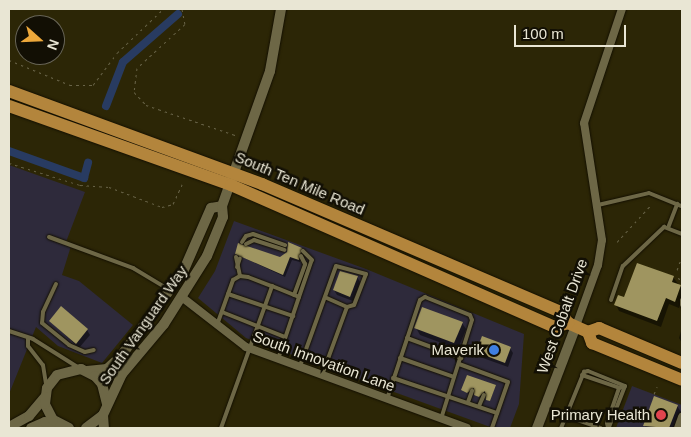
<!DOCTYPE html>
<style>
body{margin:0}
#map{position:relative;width:691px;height:437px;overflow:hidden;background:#2c2606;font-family:Helvetica,sans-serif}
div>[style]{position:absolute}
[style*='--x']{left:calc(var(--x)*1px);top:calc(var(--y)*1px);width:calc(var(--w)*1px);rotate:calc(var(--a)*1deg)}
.commercial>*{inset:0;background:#2e2a3b}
.shadow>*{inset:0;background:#0007}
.canal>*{height:8px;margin:-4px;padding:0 4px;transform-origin:4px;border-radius:4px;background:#283b61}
.building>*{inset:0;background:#9f9560}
.path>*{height:1px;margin-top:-0.5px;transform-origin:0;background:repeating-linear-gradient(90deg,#686347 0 2.5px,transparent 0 6.5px)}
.roads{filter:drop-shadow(0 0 1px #130f00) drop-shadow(0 0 1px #130f00)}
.service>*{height:4px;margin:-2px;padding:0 2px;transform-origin:2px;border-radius:2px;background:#6d6746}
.minor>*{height:8px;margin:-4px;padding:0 4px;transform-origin:4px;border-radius:4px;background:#6d6746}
.tertiary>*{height:10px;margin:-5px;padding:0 5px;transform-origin:5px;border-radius:5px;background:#6d6746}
.primary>*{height:12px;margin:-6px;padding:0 6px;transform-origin:6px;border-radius:6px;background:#b3853c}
.dots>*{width:14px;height:14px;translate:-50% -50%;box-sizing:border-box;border:2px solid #120f04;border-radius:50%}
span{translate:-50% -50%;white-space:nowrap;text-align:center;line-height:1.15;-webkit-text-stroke:5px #120f04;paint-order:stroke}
.street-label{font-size:15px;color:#e9e6d4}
.poi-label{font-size:15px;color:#e9e6d4}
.right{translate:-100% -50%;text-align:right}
.frame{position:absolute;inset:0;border:10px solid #e9e6d4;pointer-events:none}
.north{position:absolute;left:15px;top:15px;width:50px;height:50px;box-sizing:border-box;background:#120f04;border:1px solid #686557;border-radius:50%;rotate:110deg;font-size:14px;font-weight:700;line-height:20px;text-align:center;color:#e9e6d4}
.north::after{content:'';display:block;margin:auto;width:18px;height:22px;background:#eda83b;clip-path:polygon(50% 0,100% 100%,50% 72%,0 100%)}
.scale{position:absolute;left:514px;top:25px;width:112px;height:22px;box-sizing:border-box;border:2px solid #e9e6d4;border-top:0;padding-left:6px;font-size:15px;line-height:18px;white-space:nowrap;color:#e9e6d4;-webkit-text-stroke:4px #120f04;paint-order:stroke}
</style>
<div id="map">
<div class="commercial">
<div style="clip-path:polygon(9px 165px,85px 192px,66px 242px,71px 246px,62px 275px,79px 281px,133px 325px,102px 363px,58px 346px,36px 327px,9px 394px)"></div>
<div style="clip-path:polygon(234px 221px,366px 269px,524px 334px,519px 404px,510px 428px,493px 428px,246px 338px,198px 298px,215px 271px)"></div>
<div style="clip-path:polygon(632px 386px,682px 405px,682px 428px,616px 428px)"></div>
</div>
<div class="shadow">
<div style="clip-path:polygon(301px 249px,300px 262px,292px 260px,285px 277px,236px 254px,281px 259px)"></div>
<div style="clip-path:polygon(357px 277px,360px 282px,353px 301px,337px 295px,334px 290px)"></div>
<div style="clip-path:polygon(673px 277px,682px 289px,682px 298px,679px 308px,669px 304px,661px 327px,619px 311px,616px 305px)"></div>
<div style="clip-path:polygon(50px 321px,87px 330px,90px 335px,79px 348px)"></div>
<div style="clip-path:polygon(462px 323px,466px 329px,458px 349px,420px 335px,416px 328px)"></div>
<div style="clip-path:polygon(682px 328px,682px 343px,679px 338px)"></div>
<div style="clip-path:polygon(510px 348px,513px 353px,508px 367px,480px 357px,477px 352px)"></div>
<div style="clip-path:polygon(467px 376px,495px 386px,490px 401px,486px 392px,480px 398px,476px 395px,475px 388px,468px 393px,463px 391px)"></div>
<div style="clip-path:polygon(677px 406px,681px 412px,675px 428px,646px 428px,645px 426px)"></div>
</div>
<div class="canal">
<div style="--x:106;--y:106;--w:47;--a:-68.9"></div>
<div style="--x:123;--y:62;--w:73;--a:-41.1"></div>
<div style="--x:9;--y:151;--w:80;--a:19.8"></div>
<div style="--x:84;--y:178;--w:16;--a:-75"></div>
</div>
<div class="building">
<div style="clip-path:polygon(288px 242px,302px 248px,299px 260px,290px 257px,283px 275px,235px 254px,238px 243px,280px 257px,287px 252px)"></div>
<div style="clip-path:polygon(637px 263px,674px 276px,672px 282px,681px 285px,675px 302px,666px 298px,657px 321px,614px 305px,618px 295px,624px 297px)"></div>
<div style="clip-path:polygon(340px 271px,358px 276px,350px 297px,333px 290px)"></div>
<div style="clip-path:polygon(61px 306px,88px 329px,76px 344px,49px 321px)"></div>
<div style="clip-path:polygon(422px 307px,463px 322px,454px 343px,414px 328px)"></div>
<div style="clip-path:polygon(482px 336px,511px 347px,505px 363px,476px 352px)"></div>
<div style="clip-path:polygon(467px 375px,496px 385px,490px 401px,486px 400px,485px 391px,479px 397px,474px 395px,474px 388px,467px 393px,461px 390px)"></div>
<div style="clip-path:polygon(654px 396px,678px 405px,669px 428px,643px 426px)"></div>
</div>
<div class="path">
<div style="--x:182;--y:9;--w:15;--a:79"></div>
<div style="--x:185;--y:24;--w:65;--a:137.5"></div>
<div style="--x:137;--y:68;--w:24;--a:97"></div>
<div style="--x:134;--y:92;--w:18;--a:47"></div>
<div style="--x:146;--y:105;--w:97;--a:18.6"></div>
<div style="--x:9;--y:60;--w:66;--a:22.3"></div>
<div style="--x:70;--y:85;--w:23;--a:0"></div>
<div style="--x:93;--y:85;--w:40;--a:-53"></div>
<div style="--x:117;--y:53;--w:64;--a:-43.7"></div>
<div style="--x:9;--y:163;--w:74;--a:17.2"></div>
<div style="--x:80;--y:185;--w:29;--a:4"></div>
<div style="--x:109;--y:187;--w:57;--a:20.7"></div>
<div style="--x:162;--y:207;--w:11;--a:-15"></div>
<div style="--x:173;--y:204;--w:23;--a:-65"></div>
<div style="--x:617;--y:242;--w:50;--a:-47.4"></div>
<div style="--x:677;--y:270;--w:12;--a:-70"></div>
<div style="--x:678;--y:278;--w:4;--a:27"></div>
<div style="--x:654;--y:394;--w:8;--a:-67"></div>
</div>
<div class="roads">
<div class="service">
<div style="--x:598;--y:205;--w:52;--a:-13.2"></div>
<div style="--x:649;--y:193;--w:35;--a:22"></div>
<div style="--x:668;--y:228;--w:26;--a:-69"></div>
<div style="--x:49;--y:237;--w:90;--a:20.3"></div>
<div style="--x:133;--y:268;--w:41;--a:31"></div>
<div style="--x:242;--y:242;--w:7;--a:-56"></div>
<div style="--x:246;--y:236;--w:7;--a:-16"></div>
<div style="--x:253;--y:234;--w:34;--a:19"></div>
<div style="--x:246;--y:244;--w:9;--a:-27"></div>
<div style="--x:254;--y:240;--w:32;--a:18"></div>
<div style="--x:236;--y:257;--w:19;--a:78"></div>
<div style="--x:237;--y:267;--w:9;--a:-72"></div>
<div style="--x:56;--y:284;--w:31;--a:115"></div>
<div style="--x:43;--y:312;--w:11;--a:95"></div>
<div style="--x:42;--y:323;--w:35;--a:39"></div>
<div style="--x:69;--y:345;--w:17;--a:24"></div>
<div style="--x:85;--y:352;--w:9;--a:-13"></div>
<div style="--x:228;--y:294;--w:69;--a:18.7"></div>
<div style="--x:294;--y:295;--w:33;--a:-70"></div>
<div style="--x:305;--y:264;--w:9;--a:-117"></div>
<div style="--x:299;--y:297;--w:39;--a:-71"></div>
<div style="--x:312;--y:260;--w:13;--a:-135"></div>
<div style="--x:611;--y:300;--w:36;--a:-71"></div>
<div style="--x:623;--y:266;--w:57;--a:-43.6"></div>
<div style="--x:664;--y:227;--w:19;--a:21"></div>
<div style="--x:682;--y:300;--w:5;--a:90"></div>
<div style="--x:222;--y:312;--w:68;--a:21.6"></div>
<div style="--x:217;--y:325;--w:48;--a:-70.4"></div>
<div style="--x:233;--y:280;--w:8;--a:-30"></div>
<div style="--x:240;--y:276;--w:8;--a:7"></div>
<div style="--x:248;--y:277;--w:26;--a:21"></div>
<div style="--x:9;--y:331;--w:25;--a:18"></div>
<div style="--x:33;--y:339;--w:54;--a:32.2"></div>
<div style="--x:28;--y:338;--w:8;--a:90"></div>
<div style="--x:28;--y:346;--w:24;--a:52"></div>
<div style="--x:43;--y:365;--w:20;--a:81"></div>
<div style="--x:407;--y:338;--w:58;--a:20.3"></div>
<div style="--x:400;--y:358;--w:57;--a:19.4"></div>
<div style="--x:459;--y:364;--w:52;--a:20.2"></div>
<div style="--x:508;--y:382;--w:49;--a:109.2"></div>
<div style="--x:300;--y:366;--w:106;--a:-70.2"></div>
<div style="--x:336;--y:266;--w:31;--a:15"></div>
<div style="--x:366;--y:274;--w:33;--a:111"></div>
<div style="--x:354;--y:305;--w:7;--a:164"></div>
<div style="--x:322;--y:375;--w:72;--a:-69.8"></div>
<div style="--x:347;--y:307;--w:24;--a:-156"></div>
<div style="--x:582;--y:375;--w:39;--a:19"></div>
<div style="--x:619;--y:388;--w:6;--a:-18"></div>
<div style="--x:393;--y:378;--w:110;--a:18.6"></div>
<div style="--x:387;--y:399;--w:104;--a:-71.6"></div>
<div style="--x:420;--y:300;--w:6;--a:-31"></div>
<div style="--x:425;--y:297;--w:48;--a:21.8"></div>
<div style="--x:470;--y:315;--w:5;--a:68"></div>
<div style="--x:472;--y:320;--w:104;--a:107.4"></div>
<div style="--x:468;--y:402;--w:12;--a:-70"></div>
<div style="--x:479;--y:406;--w:12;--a:-66"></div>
<div style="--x:566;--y:416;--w:48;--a:-67.8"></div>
<div style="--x:584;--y:372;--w:4;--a:-14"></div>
<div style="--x:588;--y:371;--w:40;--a:22"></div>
<div style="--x:609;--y:427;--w:44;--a:-68.7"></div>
<div style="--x:221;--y:428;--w:151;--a:-70.2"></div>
<div style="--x:272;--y:286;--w:29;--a:22"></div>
<div style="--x:299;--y:297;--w:65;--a:108.7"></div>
<div style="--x:561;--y:428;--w:13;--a:-67"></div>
<div style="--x:566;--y:416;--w:37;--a:19"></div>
<div style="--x:608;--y:428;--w:5;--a:-101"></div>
<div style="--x:607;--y:423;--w:37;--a:-71"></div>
</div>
<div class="minor">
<div style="--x:183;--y:298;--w:80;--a:37.9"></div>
<div style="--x:246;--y:347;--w:235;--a:20.1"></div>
<div style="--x:576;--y:326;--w:65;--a:-70.2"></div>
<div style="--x:598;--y:265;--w:25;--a:-81"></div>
<div style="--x:602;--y:240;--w:118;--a:-98.7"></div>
<div style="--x:584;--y:123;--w:120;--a:-71.6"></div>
<div style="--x:678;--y:428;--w:12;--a:-70"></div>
</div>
<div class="tertiary">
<div style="--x:87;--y:371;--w:20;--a:-6"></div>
<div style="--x:107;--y:369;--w:19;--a:-43"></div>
<div style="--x:121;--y:356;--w:104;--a:-53.6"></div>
<div style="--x:183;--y:272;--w:70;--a:-66.4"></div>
<div style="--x:211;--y:208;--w:11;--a:-10"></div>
<div style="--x:103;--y:415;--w:13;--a:86"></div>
<div style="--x:9;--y:427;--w:23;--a:-29"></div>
<div style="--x:29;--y:416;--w:25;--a:-50"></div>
<div style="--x:31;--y:428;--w:15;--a:-23"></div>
<div style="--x:45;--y:422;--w:13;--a:13"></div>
<div style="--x:69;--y:428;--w:18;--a:-153"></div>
<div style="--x:53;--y:420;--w:18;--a:-117"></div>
<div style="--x:45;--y:404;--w:16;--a:-83"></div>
<div style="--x:47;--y:388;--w:16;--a:-52"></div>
<div style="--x:57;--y:375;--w:25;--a:-14"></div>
<div style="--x:81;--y:369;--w:16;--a:27"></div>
<div style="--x:95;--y:376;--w:11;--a:49"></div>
<div style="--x:102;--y:384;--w:21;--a:76"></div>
<div style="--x:86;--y:428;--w:21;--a:-37"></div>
<div style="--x:103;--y:415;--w:45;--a:-65.1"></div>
<div style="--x:122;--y:374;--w:65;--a:-50"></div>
<div style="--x:164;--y:324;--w:80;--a:-57.7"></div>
<div style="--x:207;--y:256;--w:42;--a:-67.7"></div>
<div style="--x:223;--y:217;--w:11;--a:-95"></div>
<div style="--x:222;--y:206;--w:143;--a:-70.4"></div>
<div style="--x:270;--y:71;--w:63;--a:-79.9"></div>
<div style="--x:537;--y:428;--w:109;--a:-69.1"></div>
</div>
<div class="primary">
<div style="--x:9;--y:91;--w:270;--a:20.2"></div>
<div style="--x:262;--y:184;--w:325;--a:23.2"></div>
<div style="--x:561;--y:312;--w:13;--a:58"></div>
<div style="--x:568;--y:323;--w:22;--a:24"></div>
<div style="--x:588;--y:332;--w:12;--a:70"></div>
<div style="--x:592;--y:343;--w:97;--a:22.3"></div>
<div style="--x:9;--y:106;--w:236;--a:19.6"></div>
<div style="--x:231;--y:185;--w:354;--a:23.7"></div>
<div style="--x:555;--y:327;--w:14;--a:-17"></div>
<div style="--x:588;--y:332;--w:12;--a:-20"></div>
<div style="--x:599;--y:328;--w:90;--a:22.9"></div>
</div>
</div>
<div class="dots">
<div style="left:494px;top:350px;background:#3f7fe0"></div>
<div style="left:661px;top:415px;background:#e0444e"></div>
</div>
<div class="street-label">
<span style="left:300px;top:183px;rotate:23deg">South Ten Mile Road</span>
<span style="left:562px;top:316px;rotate:-70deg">West Cobalt Drive</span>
<span style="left:143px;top:325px;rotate:-55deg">South Vanguard Way</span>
<span style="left:324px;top:361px;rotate:20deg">South Innovation Lane</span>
</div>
<div class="poi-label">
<span class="right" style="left:484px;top:350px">Maverik</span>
<span class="right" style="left:650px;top:415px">Primary Health</span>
</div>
<div class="frame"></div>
<div class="north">N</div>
<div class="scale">100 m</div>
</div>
